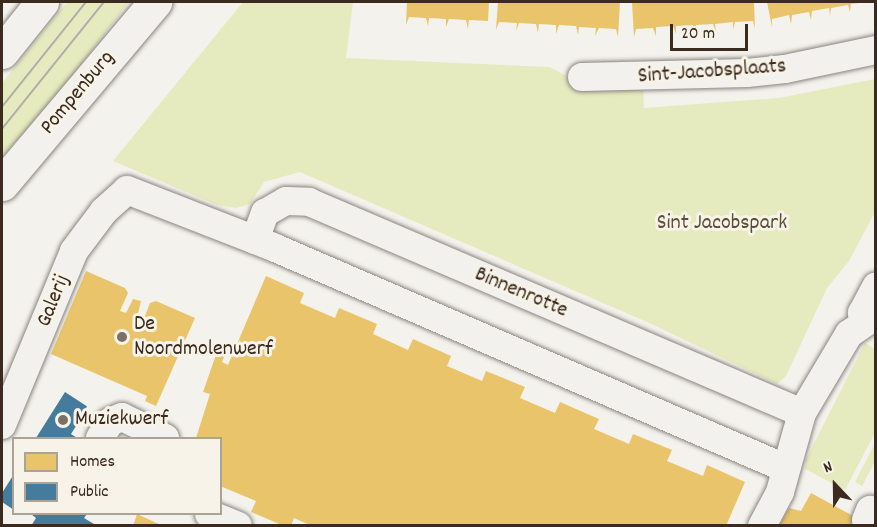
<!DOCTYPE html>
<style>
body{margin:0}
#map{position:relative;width:877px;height:527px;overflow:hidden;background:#f4f2ec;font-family:Dekko,sans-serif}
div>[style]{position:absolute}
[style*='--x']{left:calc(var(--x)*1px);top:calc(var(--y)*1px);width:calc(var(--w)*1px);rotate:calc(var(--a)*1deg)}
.green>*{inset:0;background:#e5ebbe}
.homes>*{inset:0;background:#e9c46a}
.public>*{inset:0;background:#457b9d}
.roads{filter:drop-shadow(0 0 2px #898580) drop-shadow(0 0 2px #898580)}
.street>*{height:28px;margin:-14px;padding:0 14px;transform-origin:14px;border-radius:14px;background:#f2f1ed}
.secondary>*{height:33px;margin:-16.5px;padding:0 16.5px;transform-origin:16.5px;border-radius:16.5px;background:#f2f1ed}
.tram>*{height:1.5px;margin:-0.75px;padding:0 0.75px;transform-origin:0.75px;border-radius:0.75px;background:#b1aeaa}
.dots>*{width:16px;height:16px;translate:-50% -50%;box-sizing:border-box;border:3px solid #f7f3e8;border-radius:50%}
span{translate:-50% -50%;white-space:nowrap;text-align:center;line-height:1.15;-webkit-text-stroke:6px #f7f3e8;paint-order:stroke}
.street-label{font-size:22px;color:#3b2a1e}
.park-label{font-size:22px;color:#5a4f36}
.poi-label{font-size:22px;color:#3b2a1e}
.left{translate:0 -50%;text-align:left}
.frame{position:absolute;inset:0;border:3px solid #3b2a1e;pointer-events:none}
.legend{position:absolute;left:12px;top:437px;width:210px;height:78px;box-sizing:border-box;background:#f7f3e8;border:2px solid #aca397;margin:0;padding:8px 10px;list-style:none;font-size:18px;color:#3b2a1e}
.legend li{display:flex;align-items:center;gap:12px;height:30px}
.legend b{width:30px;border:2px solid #aca397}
.north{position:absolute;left:805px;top:455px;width:60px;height:60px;-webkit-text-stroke:4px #f7f3e8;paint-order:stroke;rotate:338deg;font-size:16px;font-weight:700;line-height:24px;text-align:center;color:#3b2a1e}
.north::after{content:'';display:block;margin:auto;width:21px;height:27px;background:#3b2a1e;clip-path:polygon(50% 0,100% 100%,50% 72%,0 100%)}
.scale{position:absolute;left:670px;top:24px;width:78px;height:27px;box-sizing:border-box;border:3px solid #3b2a1e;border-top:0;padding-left:8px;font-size:18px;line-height:21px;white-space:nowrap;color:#3b2a1e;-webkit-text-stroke:4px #f7f3e8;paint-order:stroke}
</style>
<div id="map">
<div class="green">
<div style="clip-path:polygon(67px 2px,129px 2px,60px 92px,2px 157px,2px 83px)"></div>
<div style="clip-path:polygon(243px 2px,353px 2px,346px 58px,550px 67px,577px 82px,643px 88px,644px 108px,779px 98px,875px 79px,875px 212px,849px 261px,827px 288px,786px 376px,777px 384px,647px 322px,300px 172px,264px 182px,250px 204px,236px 208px,217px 205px,113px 161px)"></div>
<div style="clip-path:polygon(865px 343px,875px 349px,875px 433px,845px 490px,805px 469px,806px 459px)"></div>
<div style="clip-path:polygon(875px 443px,875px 461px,862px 486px,855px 482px)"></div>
</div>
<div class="homes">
<div style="clip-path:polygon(407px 2px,489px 2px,488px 21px,469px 20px,468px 29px,466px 20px,449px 19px,446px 27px,446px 19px,429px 18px,428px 26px,426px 18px,409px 17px,406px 25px)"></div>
<div style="clip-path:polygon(498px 2px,620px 2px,618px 37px,616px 29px,599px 28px,595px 36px,596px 28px,579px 27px,578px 35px,576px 26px,559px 25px,556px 34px,556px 25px,539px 24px,538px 33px,536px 24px,519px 23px,516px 31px,517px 23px,499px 22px,496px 30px)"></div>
<div style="clip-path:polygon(632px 2px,754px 2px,755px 29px,753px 21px,735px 22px,733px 30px,733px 22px,715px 24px,716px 32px,713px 24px,696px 25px,693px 33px,693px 25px,676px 26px,676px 34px,673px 26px,656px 27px,656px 36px,653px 28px,636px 29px,634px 37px)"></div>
<div style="clip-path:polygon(767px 2px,858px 2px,859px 3px,851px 4px,850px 12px,848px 5px,831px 8px,830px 16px,829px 8px,812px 11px,811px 20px,809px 12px,792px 15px,791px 24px,789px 15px,772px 19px,772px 27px)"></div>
<div style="clip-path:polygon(86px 271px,125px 288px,128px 293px,120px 311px,126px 313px,133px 299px,141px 301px,137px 318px,143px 321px,150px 303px,156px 301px,195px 318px,156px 406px,145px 401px,147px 396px,51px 354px)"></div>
<div style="clip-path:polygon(266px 276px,304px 293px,300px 303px,335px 318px,339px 308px,377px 324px,373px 334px,408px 350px,413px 339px,451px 356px,447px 366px,482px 381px,486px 371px,525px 387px,520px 398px,555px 413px,560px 402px,599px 419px,594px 429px,629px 444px,633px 434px,672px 450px,667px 461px,703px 476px,707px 465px,745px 482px,726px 526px,312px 526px,294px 518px,291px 526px,284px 526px,251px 512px,256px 501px,220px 486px,220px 438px,196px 438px,210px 394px,203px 392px,218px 349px,226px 352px,222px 362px,228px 365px)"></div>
<div style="clip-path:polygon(811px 493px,855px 517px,850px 526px,779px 526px,789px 508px,801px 511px)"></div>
<div style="clip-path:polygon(137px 514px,163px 526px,133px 526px)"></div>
</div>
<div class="public">
<div style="clip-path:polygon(65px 392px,88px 407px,71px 434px,77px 438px,36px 438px)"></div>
<div style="clip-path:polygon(14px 474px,14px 510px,2px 502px,2px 493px)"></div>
<div style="clip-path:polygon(31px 514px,87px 514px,84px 518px,94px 524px,31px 526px,36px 518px)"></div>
</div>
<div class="roads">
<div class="street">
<div style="--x:582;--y:77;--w:165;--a:-1.4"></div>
<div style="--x:747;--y:73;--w:38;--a:-6"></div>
<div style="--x:785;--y:69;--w:93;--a:-11.8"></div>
<div style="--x:255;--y:240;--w:29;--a:-70"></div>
<div style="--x:265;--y:213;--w:24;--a:-30"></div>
<div style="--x:286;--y:201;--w:23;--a:2"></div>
<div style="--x:309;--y:202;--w:536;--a:23.17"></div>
<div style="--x:2;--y:425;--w:188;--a:-67.5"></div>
<div style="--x:74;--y:251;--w:50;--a:-53.1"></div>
<div style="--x:104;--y:211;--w:31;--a:-42"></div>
<div style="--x:127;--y:190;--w:157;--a:21.3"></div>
<div style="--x:273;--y:247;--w:558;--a:23.35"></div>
<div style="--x:100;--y:438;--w:19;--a:-58"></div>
<div style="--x:110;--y:422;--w:13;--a:-23"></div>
<div style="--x:122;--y:417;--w:48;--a:26"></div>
<div style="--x:209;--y:514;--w:31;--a:22"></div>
<div style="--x:866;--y:520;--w:11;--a:-68"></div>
<div style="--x:762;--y:526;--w:38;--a:-62"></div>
<div style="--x:780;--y:492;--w:82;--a:-74.4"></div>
<div style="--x:802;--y:413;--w:92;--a:-59.3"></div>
<div style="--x:849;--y:334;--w:21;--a:-35"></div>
<div style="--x:866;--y:322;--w:10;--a:-114"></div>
<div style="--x:862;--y:313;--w:30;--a:-62"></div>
</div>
<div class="secondary">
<div style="--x:2;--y:52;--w:64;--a:-51.3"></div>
<div style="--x:2;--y:184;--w:238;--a:-49.9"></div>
</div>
</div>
<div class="tram">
<div style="--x:2;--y:107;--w:134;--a:-51.3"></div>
<div style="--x:2;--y:129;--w:163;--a:-51.2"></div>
</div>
<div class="dots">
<div style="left:122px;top:337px;background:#7c7066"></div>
<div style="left:63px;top:420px;background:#7c7066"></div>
</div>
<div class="street-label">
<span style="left:712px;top:72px;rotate:-4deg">Sint-Jacobsplaats</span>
<span style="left:78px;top:93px;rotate:-50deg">Pompenburg</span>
<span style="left:521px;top:293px;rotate:23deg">Binnenrotte</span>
<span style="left:54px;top:301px;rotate:-68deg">Galerij</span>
</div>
<div class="park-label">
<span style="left:722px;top:224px">Sint Jacobspark</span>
</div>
<div class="poi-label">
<span class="left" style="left:134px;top:337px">De<br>Noordmolenwerf</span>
<span class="left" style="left:75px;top:420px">Muziekwerf</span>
</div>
<div class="frame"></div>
<ul class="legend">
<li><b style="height:16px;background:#e9c46a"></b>Homes</li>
<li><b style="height:16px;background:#457b9d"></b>Public</li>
</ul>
<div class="north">N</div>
<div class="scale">20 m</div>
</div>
